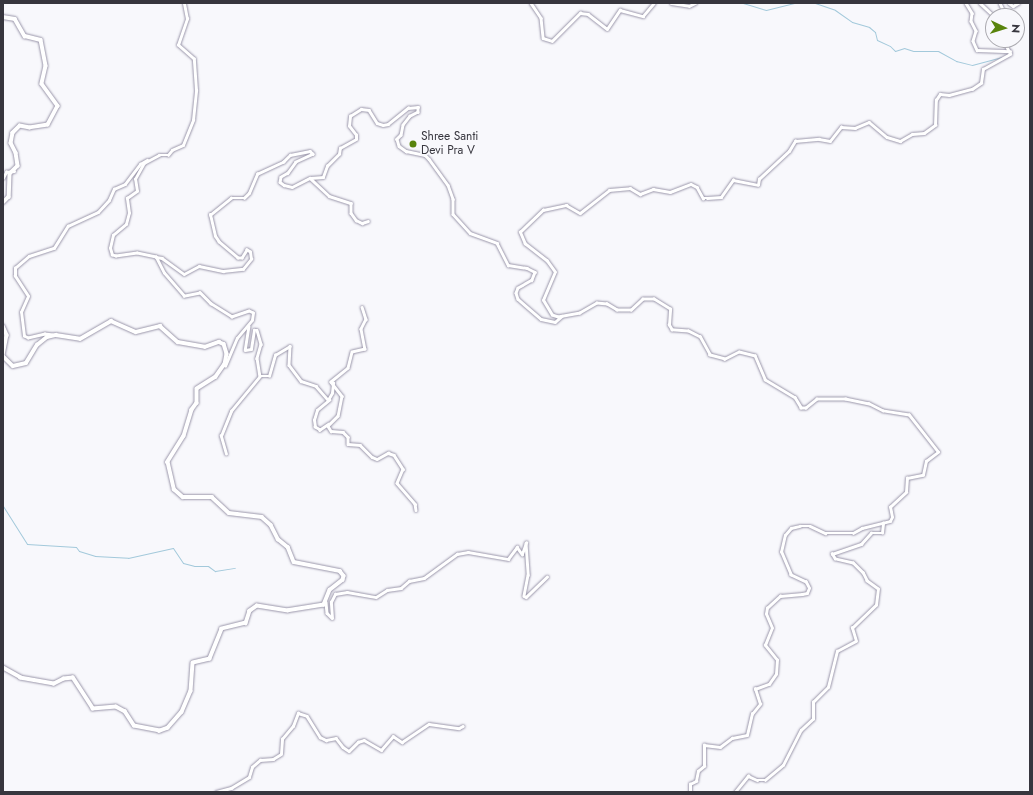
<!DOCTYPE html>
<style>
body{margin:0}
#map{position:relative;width:1033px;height:795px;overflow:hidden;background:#f8f8fc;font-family:Jost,sans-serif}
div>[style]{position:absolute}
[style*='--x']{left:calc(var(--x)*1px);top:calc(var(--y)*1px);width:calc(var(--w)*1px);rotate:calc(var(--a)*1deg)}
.stream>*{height:1px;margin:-0.5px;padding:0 0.5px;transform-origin:0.5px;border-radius:0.5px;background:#a3c9db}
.roads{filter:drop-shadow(0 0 1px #9a96aa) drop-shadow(0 0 1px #9a96aa)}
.minor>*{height:2.5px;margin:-1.25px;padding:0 1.25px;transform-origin:1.25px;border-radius:1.25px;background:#fff}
.tertiary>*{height:3.5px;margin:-1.75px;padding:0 1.75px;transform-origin:1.75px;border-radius:1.75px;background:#fff}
.dots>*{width:11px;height:11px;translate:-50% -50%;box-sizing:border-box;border:2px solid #f8f8fc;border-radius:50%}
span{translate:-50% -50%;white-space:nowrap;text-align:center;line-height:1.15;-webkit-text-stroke:3.5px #f8f8fc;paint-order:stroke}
.poi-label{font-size:12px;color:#37363e}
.left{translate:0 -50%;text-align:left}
.frame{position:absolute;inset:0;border:4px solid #37363e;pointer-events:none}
.north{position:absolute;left:985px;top:8px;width:40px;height:40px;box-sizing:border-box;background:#f8f8fc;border:1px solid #abaab0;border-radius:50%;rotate:94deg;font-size:11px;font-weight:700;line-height:16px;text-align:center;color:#37363e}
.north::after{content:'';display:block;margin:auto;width:14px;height:18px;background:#59840d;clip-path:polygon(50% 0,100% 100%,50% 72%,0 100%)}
</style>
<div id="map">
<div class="stream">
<div style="--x:743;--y:3;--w:24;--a:17"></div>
<div style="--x:766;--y:10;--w:30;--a:-14"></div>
<div style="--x:815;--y:3;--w:21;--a:19"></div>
<div style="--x:835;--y:10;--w:21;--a:35"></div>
<div style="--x:852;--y:22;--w:18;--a:16"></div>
<div style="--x:869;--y:27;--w:8;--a:40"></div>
<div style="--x:875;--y:32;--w:8;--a:76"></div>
<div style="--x:877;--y:40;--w:14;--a:25"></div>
<div style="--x:890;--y:46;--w:7;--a:45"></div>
<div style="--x:895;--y:51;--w:9;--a:-18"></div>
<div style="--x:904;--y:48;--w:9;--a:18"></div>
<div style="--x:913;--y:51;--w:25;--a:0"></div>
<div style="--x:938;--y:51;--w:21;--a:29"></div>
<div style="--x:956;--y:61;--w:16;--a:14"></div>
<div style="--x:972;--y:65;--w:31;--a:-15"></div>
<div style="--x:3;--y:506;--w:45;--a:57.7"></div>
<div style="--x:27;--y:544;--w:49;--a:3.5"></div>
<div style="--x:76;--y:547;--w:5;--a:53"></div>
<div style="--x:79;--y:551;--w:17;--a:17"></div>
<div style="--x:95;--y:556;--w:33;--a:3"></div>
<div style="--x:128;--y:558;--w:46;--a:-12.5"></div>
<div style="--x:173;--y:548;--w:18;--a:56"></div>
<div style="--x:183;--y:563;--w:11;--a:15"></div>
<div style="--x:194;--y:566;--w:14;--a:0"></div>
<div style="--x:208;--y:566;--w:9;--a:36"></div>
<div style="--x:215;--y:571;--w:20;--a:-9"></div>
</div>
<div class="roads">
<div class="minor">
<div style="--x:531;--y:3;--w:18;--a:56"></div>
<div style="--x:541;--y:18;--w:20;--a:84"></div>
<div style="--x:543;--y:38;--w:9;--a:18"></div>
<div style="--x:552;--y:41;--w:40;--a:-45"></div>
<div style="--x:580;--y:13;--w:8;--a:7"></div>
<div style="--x:588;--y:14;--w:24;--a:38"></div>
<div style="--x:607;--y:29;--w:23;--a:-56"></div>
<div style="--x:620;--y:10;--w:24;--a:15"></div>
<div style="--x:643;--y:16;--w:17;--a:-50"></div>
<div style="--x:671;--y:3;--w:18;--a:9"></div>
<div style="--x:689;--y:6;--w:7;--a:-27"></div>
<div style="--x:966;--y:3;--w:12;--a:59"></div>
<div style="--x:972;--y:13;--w:8;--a:97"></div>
<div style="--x:971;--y:21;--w:11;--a:63"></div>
<div style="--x:976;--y:31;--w:10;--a:107"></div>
<div style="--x:973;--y:41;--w:10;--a:66"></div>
<div style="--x:977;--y:50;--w:33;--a:2"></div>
<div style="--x:980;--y:3;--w:19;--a:43"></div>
<div style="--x:1000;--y:3;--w:14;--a:65"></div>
<div style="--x:1009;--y:3;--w:5;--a:37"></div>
<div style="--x:1013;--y:6;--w:6;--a:-31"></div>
<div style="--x:1005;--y:44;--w:4;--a:-14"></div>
<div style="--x:1009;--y:43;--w:3;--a:-108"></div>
<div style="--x:3;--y:178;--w:7;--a:-63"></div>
<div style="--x:6;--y:172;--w:8;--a:-7"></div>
<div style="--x:310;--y:178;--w:26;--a:43"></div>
<div style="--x:329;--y:196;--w:23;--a:18"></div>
<div style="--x:351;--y:203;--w:10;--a:90"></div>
<div style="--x:351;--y:213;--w:9;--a:54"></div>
<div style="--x:356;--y:220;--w:7;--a:27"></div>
<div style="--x:362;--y:223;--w:6;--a:-18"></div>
<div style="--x:156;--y:257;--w:19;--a:-168"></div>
<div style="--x:137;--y:253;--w:21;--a:172"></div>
<div style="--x:116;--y:256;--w:4;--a:-166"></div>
<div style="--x:112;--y:255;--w:7;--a:-106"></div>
<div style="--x:110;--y:248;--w:13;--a:-77"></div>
<div style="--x:113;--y:235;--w:17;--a:-40"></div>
<div style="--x:126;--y:224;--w:11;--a:-75"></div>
<div style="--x:129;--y:213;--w:15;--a:-98"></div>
<div style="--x:127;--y:198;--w:12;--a:-35"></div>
<div style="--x:137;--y:191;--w:12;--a:-99"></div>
<div style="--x:135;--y:179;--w:18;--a:-61"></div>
<div style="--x:144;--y:163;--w:17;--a:-28"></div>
<div style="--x:159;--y:155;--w:9;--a:0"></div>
<div style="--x:168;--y:155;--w:6;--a:-51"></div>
<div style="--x:172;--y:150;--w:12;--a:-24"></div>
<div style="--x:183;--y:145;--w:27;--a:-68"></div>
<div style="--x:193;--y:120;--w:30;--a:-84"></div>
<div style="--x:196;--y:90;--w:31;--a:-94"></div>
<div style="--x:194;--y:59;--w:21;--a:-139"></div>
<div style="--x:178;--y:45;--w:28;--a:-71"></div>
<div style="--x:187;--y:19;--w:16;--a:-101"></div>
<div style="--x:362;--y:307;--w:13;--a:72"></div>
<div style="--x:366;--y:319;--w:11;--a:117"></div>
<div style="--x:361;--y:329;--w:20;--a:79"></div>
<div style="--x:365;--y:349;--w:13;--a:167"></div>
<div style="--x:352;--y:352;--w:16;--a:104"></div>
<div style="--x:348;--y:368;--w:22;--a:141"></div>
<div style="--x:331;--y:382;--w:18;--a:52"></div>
<div style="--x:342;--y:396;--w:20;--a:101"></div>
<div style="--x:338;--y:416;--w:14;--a:135"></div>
<div style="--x:328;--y:426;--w:6;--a:59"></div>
<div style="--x:331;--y:431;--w:12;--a:5"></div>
<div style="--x:343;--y:432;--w:7;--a:45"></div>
<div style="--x:348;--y:437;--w:7;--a:90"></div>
<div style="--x:348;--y:444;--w:12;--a:5"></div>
<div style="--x:360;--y:445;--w:17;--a:45"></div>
<div style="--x:372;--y:457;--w:5;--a:22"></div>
<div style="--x:377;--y:459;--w:13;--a:-29"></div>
<div style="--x:388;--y:453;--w:6;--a:18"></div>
<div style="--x:394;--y:455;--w:17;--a:57"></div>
<div style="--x:403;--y:469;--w:15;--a:113"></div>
<div style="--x:397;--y:483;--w:28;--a:49"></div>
<div style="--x:415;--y:504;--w:6;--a:81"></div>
<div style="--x:249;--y:326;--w:24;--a:99"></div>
<div style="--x:245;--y:350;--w:6;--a:-9"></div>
<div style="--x:251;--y:349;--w:19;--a:-81"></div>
<div style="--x:254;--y:330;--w:3;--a:0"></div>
<div style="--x:257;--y:330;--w:15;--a:74"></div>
<div style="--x:261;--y:344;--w:15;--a:106"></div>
<div style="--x:257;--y:358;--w:18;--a:81"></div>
<div style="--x:260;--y:376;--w:9;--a:0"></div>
<div style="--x:269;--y:376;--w:22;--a:-74"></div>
<div style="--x:275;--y:355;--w:17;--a:-31"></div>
<div style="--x:290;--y:346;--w:19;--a:93"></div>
<div style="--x:289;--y:365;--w:20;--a:53"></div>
<div style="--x:301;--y:381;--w:16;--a:18"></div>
<div style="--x:316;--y:386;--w:18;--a:49"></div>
<div style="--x:328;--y:400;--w:8;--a:-60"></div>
<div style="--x:332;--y:393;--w:10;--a:-84"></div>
<div style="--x:53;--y:335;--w:8;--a:-173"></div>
<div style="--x:45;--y:334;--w:17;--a:167"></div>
<div style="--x:28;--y:338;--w:4;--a:-153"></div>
<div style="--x:24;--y:336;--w:24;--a:-97"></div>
<div style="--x:21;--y:312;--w:17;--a:-66"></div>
<div style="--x:28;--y:296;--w:24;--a:-123"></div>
<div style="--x:15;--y:276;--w:8;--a:-90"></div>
<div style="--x:15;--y:268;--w:18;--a:-41"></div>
<div style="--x:29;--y:256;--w:26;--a:-18"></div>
<div style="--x:54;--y:248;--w:26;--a:-58"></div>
<div style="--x:68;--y:226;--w:33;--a:-25"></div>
<div style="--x:98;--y:212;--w:16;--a:-47"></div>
<div style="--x:109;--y:200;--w:12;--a:-66"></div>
<div style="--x:114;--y:189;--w:12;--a:-24"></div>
<div style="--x:125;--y:184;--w:25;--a:-53"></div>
<div style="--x:140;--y:164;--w:8;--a:-30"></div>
<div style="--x:225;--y:366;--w:30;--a:-67"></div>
<div style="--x:237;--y:338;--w:23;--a:-50"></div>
<div style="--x:252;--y:320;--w:7;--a:-82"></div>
<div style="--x:253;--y:313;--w:4;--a:-153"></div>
<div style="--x:249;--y:311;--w:18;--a:161"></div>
<div style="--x:232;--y:317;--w:25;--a:-148"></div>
<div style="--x:211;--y:304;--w:16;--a:-135"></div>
<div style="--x:200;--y:293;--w:16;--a:169"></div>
<div style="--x:184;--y:296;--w:30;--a:-131"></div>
<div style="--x:164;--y:273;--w:18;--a:-117"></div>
<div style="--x:156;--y:257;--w:6;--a:9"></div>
<div style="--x:162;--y:258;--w:27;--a:36"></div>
<div style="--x:184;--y:274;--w:17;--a:-28"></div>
<div style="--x:199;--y:266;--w:25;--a:12"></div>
<div style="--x:223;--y:271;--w:20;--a:-6"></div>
<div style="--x:243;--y:269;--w:13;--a:-51"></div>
<div style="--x:251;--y:259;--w:7;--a:-98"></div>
<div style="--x:250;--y:252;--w:4;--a:-146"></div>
<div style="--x:247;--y:250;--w:9;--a:122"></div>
<div style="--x:242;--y:258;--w:4;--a:180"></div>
<div style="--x:238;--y:258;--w:25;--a:-140"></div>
<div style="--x:219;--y:242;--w:7;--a:-124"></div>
<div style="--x:215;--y:236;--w:22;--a:-103"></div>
<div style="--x:210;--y:215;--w:27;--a:-39"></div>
<div style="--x:231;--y:198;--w:13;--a:0"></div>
<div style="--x:244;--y:198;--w:7;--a:-45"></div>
<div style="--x:249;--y:193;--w:21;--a:-67"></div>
<div style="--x:257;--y:174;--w:29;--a:-25"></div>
<div style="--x:283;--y:162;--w:10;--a:-45"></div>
<div style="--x:290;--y:155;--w:20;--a:-11"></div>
<div style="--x:310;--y:151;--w:4;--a:45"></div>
<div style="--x:313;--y:154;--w:19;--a:155"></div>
<div style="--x:296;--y:162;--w:14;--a:126"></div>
<div style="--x:288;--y:173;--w:8;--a:150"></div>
<div style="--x:281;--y:177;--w:5;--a:101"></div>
<div style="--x:280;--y:182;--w:5;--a:37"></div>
<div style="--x:284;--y:185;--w:8;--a:14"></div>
<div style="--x:292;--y:187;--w:20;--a:-27"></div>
<div style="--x:310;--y:178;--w:13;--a:-4"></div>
<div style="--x:323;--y:177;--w:12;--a:-70"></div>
<div style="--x:327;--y:166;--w:17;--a:-45"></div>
<div style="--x:339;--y:154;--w:6;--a:-81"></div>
<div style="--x:340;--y:148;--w:18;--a:-29"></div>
<div style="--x:356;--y:139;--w:4;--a:-90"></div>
<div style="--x:356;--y:135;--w:11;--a:-128"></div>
<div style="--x:349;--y:126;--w:10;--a:-84"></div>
<div style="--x:350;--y:116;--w:13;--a:-32"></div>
<div style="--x:361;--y:109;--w:8;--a:7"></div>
<div style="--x:369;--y:110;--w:15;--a:58"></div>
<div style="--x:377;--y:123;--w:6;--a:18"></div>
<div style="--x:383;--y:125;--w:5;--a:-11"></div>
<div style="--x:388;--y:124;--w:26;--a:-39"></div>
<div style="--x:408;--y:108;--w:10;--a:-6"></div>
<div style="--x:418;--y:107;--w:5;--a:90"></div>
<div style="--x:418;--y:112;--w:9;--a:153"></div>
<div style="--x:410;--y:116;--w:11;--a:128"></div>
<div style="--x:403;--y:125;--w:10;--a:101"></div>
<div style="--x:401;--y:135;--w:6;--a:135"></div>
<div style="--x:397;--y:139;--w:7;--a:74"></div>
<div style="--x:399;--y:146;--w:9;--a:36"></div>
<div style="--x:406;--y:151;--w:19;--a:12"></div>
<div style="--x:425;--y:155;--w:6;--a:45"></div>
<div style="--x:429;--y:159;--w:32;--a:54"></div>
<div style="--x:448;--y:185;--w:15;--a:70"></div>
<div style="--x:453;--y:199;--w:15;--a:90"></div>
<div style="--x:453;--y:214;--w:25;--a:48"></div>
<div style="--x:470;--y:233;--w:29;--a:20"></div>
<div style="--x:497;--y:243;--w:25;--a:63"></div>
<div style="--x:508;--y:265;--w:19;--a:9"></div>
<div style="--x:527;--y:268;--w:9;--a:27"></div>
<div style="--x:535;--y:272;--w:9;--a:111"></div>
<div style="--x:532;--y:280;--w:16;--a:150"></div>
<div style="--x:518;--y:288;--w:5;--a:112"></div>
<div style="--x:516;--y:293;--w:6;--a:72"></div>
<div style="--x:518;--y:299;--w:30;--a:41"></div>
<div style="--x:541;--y:319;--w:14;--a:12"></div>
<div style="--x:555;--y:322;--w:9;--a:-41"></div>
<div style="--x:329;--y:424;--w:11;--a:146"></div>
<div style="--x:320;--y:430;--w:6;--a:-149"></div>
<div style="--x:315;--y:427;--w:7;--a:-98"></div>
<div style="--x:314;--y:420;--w:10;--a:-73"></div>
<div style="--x:317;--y:410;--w:16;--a:-40"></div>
<div style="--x:226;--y:454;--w:19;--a:-106"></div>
<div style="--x:221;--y:436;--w:27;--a:-68"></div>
<div style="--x:231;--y:411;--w:45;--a:-50.4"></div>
<div style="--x:326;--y:602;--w:11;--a:85"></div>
<div style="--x:327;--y:613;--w:7;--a:45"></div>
<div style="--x:332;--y:618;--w:16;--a:-94"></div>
<div style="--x:331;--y:602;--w:9;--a:-63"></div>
<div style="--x:335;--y:594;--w:12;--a:-9"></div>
<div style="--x:347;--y:592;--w:29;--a:10"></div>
<div style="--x:376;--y:597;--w:13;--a:-32"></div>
<div style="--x:387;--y:590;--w:14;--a:-8"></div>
<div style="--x:401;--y:588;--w:11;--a:-41"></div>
<div style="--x:409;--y:581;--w:15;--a:-11"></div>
<div style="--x:424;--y:578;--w:41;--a:-36"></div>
<div style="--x:457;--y:554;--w:11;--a:-10"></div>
<div style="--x:468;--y:552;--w:41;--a:9.9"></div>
<div style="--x:508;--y:559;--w:15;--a:-53"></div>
<div style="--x:517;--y:547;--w:9;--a:54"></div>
<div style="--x:522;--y:554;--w:12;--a:-70"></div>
<div style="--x:526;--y:543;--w:32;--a:86"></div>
<div style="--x:528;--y:575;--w:21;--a:101"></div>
<div style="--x:524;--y:596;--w:2;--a:27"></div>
<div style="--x:526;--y:597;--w:29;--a:-44"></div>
<div style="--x:216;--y:792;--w:16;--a:-15"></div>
<div style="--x:231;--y:788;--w:21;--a:-31"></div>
<div style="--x:249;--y:777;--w:10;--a:-73"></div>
<div style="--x:252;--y:767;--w:11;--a:-41"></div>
<div style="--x:260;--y:760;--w:13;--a:-4"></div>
<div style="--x:273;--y:759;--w:9;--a:-32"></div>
<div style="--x:281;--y:754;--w:15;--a:-86"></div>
<div style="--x:282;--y:739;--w:17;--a:-50"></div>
<div style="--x:293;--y:726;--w:14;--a:-69"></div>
<div style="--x:298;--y:713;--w:9;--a:18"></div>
<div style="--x:307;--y:716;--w:25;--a:58"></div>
<div style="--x:320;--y:737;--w:7;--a:27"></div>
<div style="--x:326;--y:740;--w:10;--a:-11"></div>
<div style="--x:336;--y:738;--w:11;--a:52"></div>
<div style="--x:343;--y:747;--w:7;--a:34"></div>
<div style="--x:349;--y:751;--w:13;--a:-45"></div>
<div style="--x:358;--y:742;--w:6;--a:-18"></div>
<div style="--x:364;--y:740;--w:20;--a:30"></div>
<div style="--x:381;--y:750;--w:18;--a:-49"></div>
<div style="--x:393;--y:736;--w:11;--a:34"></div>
<div style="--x:402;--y:742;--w:32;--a:-34"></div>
<div style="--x:429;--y:724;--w:30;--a:8"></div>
<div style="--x:459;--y:728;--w:4;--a:-27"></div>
<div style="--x:690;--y:792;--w:8;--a:-90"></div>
<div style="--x:690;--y:784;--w:7;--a:-27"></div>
<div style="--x:696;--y:781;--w:10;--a:-79"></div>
<div style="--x:698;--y:771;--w:8;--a:-40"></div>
<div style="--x:704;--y:766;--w:21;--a:-90"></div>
<div style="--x:704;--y:745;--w:16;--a:7"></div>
<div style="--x:720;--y:747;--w:15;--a:-37"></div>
<div style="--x:732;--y:738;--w:15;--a:-11"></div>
<div style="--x:747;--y:735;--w:22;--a:-77"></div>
<div style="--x:752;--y:714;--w:13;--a:-51"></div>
<div style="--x:760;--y:704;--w:16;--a:-108"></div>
<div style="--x:755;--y:689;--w:15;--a:-20"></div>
<div style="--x:769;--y:684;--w:12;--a:-55"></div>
<div style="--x:776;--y:674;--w:14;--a:-86"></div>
<div style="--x:777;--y:660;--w:19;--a:-129"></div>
<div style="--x:765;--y:645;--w:18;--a:-68"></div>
<div style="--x:772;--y:628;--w:15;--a:-113"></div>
<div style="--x:766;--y:614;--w:6;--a:-81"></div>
<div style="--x:767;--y:608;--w:18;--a:-43"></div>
<div style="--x:780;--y:596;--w:22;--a:-5"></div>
<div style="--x:802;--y:594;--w:5;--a:-11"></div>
<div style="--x:807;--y:593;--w:5;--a:-68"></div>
<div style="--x:809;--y:588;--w:7;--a:-117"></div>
<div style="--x:806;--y:582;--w:17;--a:-155"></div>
<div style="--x:791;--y:575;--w:25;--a:-113"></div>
<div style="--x:781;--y:552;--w:17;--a:-77"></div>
<div style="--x:785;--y:535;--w:9;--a:-49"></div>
<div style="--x:791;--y:528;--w:9;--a:-13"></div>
<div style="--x:800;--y:526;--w:10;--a:0"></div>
<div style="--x:810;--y:526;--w:17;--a:25"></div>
<div style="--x:825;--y:533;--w:28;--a:0"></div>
<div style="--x:853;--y:533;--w:10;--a:-29"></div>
<div style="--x:862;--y:528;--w:29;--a:-14"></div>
<div style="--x:890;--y:521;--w:4;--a:-63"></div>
<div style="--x:892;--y:517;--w:10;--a:-101"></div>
<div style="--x:890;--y:507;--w:22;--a:-43"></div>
<div style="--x:906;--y:492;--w:14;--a:-86"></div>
<div style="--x:907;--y:478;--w:16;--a:-11"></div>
<div style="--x:923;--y:475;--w:14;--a:-78"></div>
<div style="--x:926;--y:461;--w:15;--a:-37"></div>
<div style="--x:938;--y:452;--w:47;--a:-128.1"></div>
<div style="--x:909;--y:415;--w:26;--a:-171"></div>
<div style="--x:883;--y:411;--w:16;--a:-153"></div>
<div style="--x:869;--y:404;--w:24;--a:-168"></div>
<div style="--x:846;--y:399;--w:29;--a:180"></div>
<div style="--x:817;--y:399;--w:14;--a:141"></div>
<div style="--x:806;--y:408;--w:5;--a:180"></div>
<div style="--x:801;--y:408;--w:12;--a:-121"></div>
<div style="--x:795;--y:398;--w:35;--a:-149"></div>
<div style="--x:765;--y:380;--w:26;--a:-113"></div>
<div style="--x:755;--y:356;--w:16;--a:-166"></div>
<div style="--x:739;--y:352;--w:16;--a:153"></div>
<div style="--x:725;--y:359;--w:16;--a:-165"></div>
<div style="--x:710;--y:355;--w:21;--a:-119"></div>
<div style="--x:700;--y:337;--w:13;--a:-153"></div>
<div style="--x:688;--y:331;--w:16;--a:-176"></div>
<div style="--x:672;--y:330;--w:6;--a:-121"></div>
<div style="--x:669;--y:325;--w:16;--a:-86"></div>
<div style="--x:670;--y:309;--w:19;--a:-148"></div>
<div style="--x:654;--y:299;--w:11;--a:180"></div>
<div style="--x:643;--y:299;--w:16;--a:137"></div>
<div style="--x:631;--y:310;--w:14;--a:180"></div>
<div style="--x:617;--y:310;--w:12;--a:-149"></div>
<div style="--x:607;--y:304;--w:10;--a:-174"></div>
<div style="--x:597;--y:303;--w:20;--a:150"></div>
<div style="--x:580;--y:313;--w:22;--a:170"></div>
<div style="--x:558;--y:317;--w:6;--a:-162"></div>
<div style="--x:552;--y:315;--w:17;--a:-121"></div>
<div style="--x:543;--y:300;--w:30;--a:-67"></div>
<div style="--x:555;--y:272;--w:14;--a:-126"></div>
<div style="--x:547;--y:261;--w:28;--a:-142"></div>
<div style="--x:525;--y:244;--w:13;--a:-113"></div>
<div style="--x:520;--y:232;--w:32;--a:-44"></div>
<div style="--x:543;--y:210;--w:24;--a:-12"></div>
<div style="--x:566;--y:205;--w:16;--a:30"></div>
<div style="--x:580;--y:213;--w:37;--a:-38"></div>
<div style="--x:609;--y:190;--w:21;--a:-5"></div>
<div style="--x:630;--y:188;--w:12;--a:31"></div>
<div style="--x:640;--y:194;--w:14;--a:-21"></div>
<div style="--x:653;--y:189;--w:17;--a:10"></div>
<div style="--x:670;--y:192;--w:22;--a:-21"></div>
<div style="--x:691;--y:184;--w:7;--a:27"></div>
<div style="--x:697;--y:187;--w:13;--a:61"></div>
<div style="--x:703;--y:198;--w:4;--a:0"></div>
<div style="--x:707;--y:198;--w:14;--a:-4"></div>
<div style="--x:721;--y:197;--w:21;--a:-55"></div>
<div style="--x:733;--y:180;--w:25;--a:11"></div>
<div style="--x:758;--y:185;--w:6;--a:-81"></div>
<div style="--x:759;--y:179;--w:41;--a:-43"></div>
<div style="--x:789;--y:151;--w:12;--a:-59"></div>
<div style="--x:795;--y:141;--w:24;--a:-5"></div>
<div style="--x:819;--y:139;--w:11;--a:10"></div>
<div style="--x:830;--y:141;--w:18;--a:-52"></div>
<div style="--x:841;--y:127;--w:14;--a:4"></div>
<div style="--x:855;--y:128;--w:15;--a:-23"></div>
<div style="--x:869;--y:122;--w:23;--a:40"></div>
<div style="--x:887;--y:137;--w:14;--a:17"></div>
<div style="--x:900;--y:141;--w:14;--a:-30"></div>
<div style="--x:912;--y:134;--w:12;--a:-5"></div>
<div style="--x:924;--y:133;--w:14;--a:-36"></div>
<div style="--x:935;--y:125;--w:25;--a:-88"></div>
<div style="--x:936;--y:100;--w:7;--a:-56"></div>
<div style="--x:940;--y:94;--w:9;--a:6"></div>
<div style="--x:949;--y:95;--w:24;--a:-15"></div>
<div style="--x:972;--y:89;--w:11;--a:-34"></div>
<div style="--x:981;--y:83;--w:14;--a:-82"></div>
<div style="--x:983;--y:69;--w:31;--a:-29"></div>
<div style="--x:1010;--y:54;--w:16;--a:-117"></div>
<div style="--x:735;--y:792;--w:21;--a:-51"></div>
<div style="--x:748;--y:776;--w:10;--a:24"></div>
<div style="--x:757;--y:780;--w:8;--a:0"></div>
<div style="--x:765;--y:780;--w:23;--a:-40"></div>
<div style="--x:783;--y:765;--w:39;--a:-63"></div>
<div style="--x:801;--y:730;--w:16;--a:-43"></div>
<div style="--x:813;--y:719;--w:17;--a:-90"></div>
<div style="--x:813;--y:702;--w:21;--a:-45"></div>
<div style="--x:828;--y:687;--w:37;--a:-76"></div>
<div style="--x:837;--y:651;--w:21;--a:-28"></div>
<div style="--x:856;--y:641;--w:14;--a:-107"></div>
<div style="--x:852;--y:628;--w:33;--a:-44"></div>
<div style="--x:876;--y:605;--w:16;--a:-83"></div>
<div style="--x:878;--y:589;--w:14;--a:-144"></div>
<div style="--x:867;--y:581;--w:9;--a:-117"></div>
<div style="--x:863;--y:573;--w:14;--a:-135"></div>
<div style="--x:853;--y:563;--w:18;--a:-167"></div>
<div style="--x:835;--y:559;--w:6;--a:-121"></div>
<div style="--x:832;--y:554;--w:31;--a:-19"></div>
<div style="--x:861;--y:544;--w:15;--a:-48"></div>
<div style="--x:871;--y:533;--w:11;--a:0"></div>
<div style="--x:882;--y:533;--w:10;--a:-84"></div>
</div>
<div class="tertiary">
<div style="--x:3;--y:17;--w:12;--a:9"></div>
<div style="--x:15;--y:19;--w:20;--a:60"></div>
<div style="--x:25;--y:36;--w:16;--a:14"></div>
<div style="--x:41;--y:40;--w:26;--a:79"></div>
<div style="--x:46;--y:66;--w:18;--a:103"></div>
<div style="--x:42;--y:84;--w:27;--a:54"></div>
<div style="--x:58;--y:106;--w:21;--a:118"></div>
<div style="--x:48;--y:125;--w:18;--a:171"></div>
<div style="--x:30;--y:128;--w:10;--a:-169"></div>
<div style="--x:20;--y:126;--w:10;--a:135"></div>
<div style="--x:13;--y:133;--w:10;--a:101"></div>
<div style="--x:11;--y:143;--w:11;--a:63"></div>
<div style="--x:16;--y:153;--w:13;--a:81"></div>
<div style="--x:18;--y:166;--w:11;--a:135"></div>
<div style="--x:10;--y:174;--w:23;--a:92"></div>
<div style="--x:9;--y:197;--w:8;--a:135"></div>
<div style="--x:3;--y:326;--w:10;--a:66"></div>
<div style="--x:7;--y:335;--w:21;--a:101"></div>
<div style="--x:3;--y:356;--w:14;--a:45"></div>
<div style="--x:13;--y:366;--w:13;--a:-13"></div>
<div style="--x:26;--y:363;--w:21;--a:-59"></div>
<div style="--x:37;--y:345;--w:13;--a:-39"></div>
<div style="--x:47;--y:337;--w:9;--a:-13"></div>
<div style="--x:56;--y:335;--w:24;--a:9"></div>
<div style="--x:80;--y:339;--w:36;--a:-30"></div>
<div style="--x:111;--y:321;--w:27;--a:24"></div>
<div style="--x:136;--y:332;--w:25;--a:-14"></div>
<div style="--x:160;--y:326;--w:24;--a:42"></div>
<div style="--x:178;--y:342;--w:27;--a:10"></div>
<div style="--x:205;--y:347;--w:15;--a:-20"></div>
<div style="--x:219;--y:342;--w:5;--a:22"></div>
<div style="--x:224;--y:344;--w:10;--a:73"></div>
<div style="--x:227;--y:354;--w:10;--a:101"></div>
<div style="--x:225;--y:364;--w:16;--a:125"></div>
<div style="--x:216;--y:377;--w:22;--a:148"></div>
<div style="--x:197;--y:389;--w:14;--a:90"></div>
<div style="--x:197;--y:403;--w:9;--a:126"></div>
<div style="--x:192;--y:410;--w:27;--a:107"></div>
<div style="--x:184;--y:436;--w:31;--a:122"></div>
<div style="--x:168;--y:462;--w:28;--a:77"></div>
<div style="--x:174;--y:489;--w:12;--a:42"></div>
<div style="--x:183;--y:497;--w:29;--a:0"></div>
<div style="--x:212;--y:497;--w:23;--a:43"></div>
<div style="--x:229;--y:513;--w:33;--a:7"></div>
<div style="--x:262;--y:517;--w:12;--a:42"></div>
<div style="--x:271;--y:525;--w:16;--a:63"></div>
<div style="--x:278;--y:539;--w:13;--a:39"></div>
<div style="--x:288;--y:547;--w:16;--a:68"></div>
<div style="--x:294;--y:562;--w:47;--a:11.1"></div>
<div style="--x:340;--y:571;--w:6;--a:51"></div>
<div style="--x:344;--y:576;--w:4;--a:104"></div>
<div style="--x:343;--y:580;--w:16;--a:142"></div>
<div style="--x:330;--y:590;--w:16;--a:112"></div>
<div style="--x:324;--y:605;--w:36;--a:171"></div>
<div style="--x:288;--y:611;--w:31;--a:-171"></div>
<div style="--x:257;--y:606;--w:9;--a:144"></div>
<div style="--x:250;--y:611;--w:13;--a:108"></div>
<div style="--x:246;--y:623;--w:25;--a:166"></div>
<div style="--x:222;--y:629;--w:32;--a:112"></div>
<div style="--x:210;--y:659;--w:17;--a:167"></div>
<div style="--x:193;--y:663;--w:28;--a:94"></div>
<div style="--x:191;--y:691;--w:23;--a:113"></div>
<div style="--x:182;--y:712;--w:21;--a:131"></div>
<div style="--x:168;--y:728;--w:9;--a:159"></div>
<div style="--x:160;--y:731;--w:26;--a:-169"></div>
<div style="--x:134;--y:726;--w:17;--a:-123"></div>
<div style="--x:125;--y:712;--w:10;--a:-151"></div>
<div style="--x:116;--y:707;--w:23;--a:175"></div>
<div style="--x:93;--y:709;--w:37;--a:-123"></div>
<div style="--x:73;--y:678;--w:9;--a:174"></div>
<div style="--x:64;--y:679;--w:11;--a:153"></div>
<div style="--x:54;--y:684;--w:34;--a:-170"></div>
<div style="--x:21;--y:678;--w:21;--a:-151"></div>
</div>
</div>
<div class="dots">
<div style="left:413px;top:144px;background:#59840d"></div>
</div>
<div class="poi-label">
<span class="left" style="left:421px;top:144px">Shree Santi<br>Devi Pra V</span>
</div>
<div class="frame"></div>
<div class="north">N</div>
</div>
